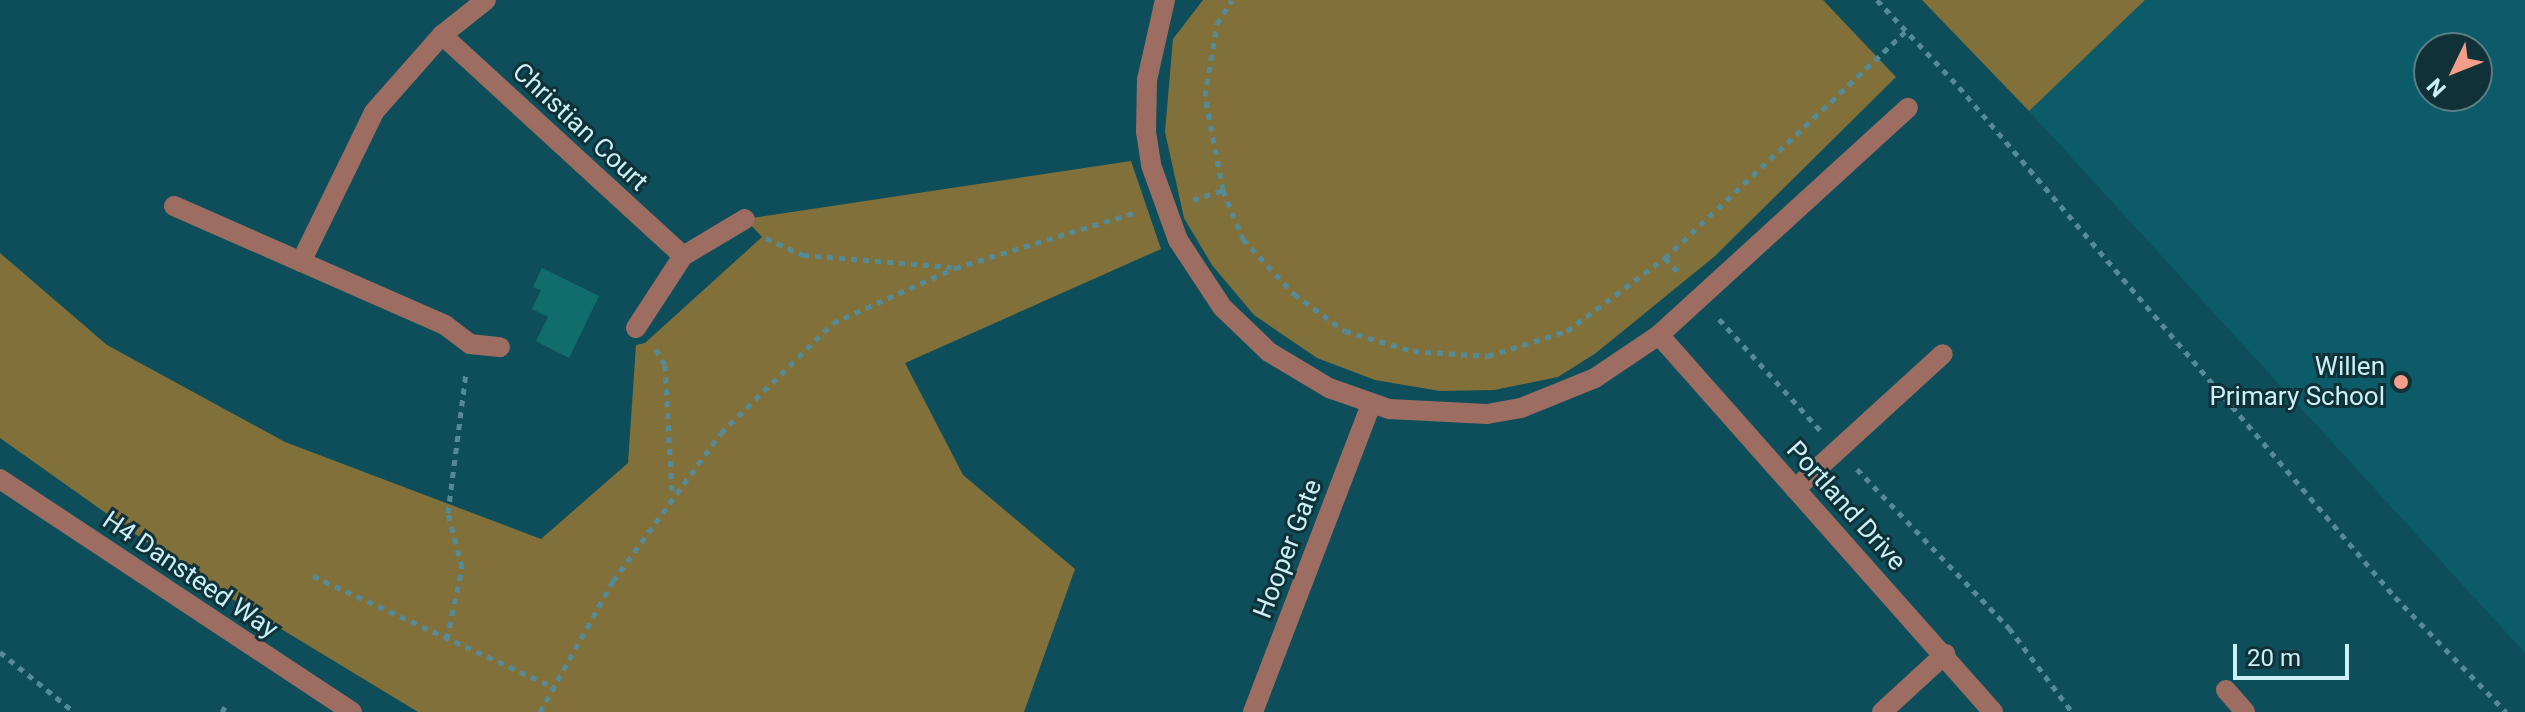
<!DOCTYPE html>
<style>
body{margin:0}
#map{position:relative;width:2525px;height:712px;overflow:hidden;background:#0e4e5a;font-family:Roboto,sans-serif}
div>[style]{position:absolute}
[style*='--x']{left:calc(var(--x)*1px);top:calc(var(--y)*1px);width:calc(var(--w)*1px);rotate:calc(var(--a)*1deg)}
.built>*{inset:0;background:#0c5b69}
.green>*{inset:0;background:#81703a}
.building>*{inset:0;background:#106d6b}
.path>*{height:5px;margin-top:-2.5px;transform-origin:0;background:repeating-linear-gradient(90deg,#558b96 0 6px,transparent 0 12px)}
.minor>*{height:20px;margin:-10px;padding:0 10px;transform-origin:10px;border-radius:10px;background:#9d6d62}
.dots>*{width:22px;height:22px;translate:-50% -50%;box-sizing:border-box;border:4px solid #103138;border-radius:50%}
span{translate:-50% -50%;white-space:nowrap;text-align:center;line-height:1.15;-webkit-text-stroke:6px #103138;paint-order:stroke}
.street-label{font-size:26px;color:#cbf0f8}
.poi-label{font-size:26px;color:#cbf0f8}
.right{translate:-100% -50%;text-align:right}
.north{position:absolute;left:2413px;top:32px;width:80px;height:80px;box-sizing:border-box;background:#103138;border:2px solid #5b7d85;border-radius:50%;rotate:227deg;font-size:22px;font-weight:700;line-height:32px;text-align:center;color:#cbf0f8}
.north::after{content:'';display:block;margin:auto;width:28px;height:36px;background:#f49e8a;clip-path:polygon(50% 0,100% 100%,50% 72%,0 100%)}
.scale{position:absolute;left:2233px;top:644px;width:116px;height:36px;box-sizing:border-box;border:4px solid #cbf0f8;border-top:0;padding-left:10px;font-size:24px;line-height:28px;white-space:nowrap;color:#cbf0f8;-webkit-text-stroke:6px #103138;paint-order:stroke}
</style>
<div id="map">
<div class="built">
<div style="clip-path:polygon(evenodd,2145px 0,2525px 0,2525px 653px,2029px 111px,2145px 0,2429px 48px,2477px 48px,2477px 96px,2429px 96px,2429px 48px)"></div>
</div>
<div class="green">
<div style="clip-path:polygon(1203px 0,1823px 0,1896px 77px,1715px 256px,1596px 353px,1558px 377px,1494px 390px,1440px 391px,1375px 380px,1317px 358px,1254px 315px,1212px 265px,1184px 218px,1165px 132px,1173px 39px)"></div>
<div style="clip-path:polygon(1922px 0,2145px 0,2029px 111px)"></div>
<div style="clip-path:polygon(1131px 161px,1161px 249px,905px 363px,963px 475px,1075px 569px,1024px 712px,418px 712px,199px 579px,0 438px,0 253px,107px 345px,285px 442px,541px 539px,628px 463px,636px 345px,645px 343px,762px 237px,745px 219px)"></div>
</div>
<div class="building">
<div style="clip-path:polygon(542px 268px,599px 296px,569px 358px,536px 341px,548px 317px,532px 309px,541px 290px,533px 287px)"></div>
</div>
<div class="path">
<div style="--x:1877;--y:0;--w:120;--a:46.7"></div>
<div style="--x:1959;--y:87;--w:671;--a:49.47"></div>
<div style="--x:2395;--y:597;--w:160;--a:46"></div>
<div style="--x:1223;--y:190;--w:53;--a:67.8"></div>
<div style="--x:1243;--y:239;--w:75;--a:47.2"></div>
<div style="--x:1294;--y:294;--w:63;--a:36"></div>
<div style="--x:1345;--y:331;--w:71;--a:16.4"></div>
<div style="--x:1413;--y:351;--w:75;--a:3.8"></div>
<div style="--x:1488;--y:356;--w:83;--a:-17.6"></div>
<div style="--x:1567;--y:331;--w:122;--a:-36.7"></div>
<div style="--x:1665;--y:258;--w:331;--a:-43.3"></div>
<div style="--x:1193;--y:200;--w:32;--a:-18"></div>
<div style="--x:1223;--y:190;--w:96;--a:-100.8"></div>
<div style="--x:1205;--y:96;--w:73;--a:-80.5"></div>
<div style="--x:1217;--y:24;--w:28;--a:-58"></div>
<div style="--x:766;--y:238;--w:41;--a:24.7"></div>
<div style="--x:803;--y:255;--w:149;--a:4.6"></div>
<div style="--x:1665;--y:258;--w:23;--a:47"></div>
<div style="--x:1719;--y:319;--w:150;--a:47.7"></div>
<div style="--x:656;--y:349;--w:18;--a:61"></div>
<div style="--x:665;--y:365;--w:131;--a:86.9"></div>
<div style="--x:1857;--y:469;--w:220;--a:46.3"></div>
<div style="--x:2009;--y:628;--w:105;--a:53.1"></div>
<div style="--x:313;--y:576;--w:267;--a:24.8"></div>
<div style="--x:447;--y:639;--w:74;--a:-78.2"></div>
<div style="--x:462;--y:567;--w:56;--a:-104.5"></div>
<div style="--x:448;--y:513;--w:142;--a:-82.7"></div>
<div style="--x:0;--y:652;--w:95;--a:39"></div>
<div style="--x:222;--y:712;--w:6;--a:-59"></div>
<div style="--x:540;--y:712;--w:150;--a:-60.9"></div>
<div style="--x:613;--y:581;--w:183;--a:-53.9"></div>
<div style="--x:721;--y:433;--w:157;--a:-44.5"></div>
<div style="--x:833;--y:323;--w:134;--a:-24.3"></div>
<div style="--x:955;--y:268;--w:190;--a:-17.1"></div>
</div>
<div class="minor">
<div style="--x:1165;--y:0;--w:82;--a:102.7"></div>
<div style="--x:1147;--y:80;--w:52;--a:91.1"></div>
<div style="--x:1146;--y:132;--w:33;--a:81"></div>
<div style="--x:1151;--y:165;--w:80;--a:70.2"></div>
<div style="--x:1178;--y:240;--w:80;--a:56.7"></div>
<div style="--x:1222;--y:307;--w:65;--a:43.8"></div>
<div style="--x:1269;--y:352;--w:70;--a:31"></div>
<div style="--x:1329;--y:388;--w:64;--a:19.3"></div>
<div style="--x:1389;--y:409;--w:98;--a:2.9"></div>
<div style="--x:1487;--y:414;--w:35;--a:-10"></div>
<div style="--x:1521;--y:408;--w:80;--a:-22.1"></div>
<div style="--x:1595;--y:378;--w:77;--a:-33.9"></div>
<div style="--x:1659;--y:335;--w:337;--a:-42.4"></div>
<div style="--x:442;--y:35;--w:327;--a:42.5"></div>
<div style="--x:174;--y:206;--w:296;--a:23.7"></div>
<div style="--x:445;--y:325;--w:31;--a:37"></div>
<div style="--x:470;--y:344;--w:30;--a:6"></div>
<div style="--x:301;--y:262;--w:167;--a:-64"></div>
<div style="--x:374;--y:112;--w:103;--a:-48.6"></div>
<div style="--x:442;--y:35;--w:56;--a:-38.5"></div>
<div style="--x:636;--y:328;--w:86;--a:-56.9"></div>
<div style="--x:683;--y:256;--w:72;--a:-30.8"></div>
<div style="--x:1659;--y:335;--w:504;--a:48.46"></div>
<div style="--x:0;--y:479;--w:422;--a:33.5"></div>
<div style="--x:1795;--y:489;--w:200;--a:-42.4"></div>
<div style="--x:2226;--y:690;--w:29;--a:49"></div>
<div style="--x:1253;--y:712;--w:329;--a:-69"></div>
<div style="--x:1882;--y:712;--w:86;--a:-42.6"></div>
</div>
<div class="dots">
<div style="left:2401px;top:382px;background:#f49e8a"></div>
</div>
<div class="street-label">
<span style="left:580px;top:127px;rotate:43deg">Christian Court</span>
<span style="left:1846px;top:506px;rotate:48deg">Portland Drive</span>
<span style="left:1288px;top:549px;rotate:-69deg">Hooper Gate</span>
<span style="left:190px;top:575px;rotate:34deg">H4 Dansteed Way</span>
</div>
<div class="poi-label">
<span class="right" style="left:2385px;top:382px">Willen<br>Primary School</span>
</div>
<div class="north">N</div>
<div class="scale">20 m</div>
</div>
